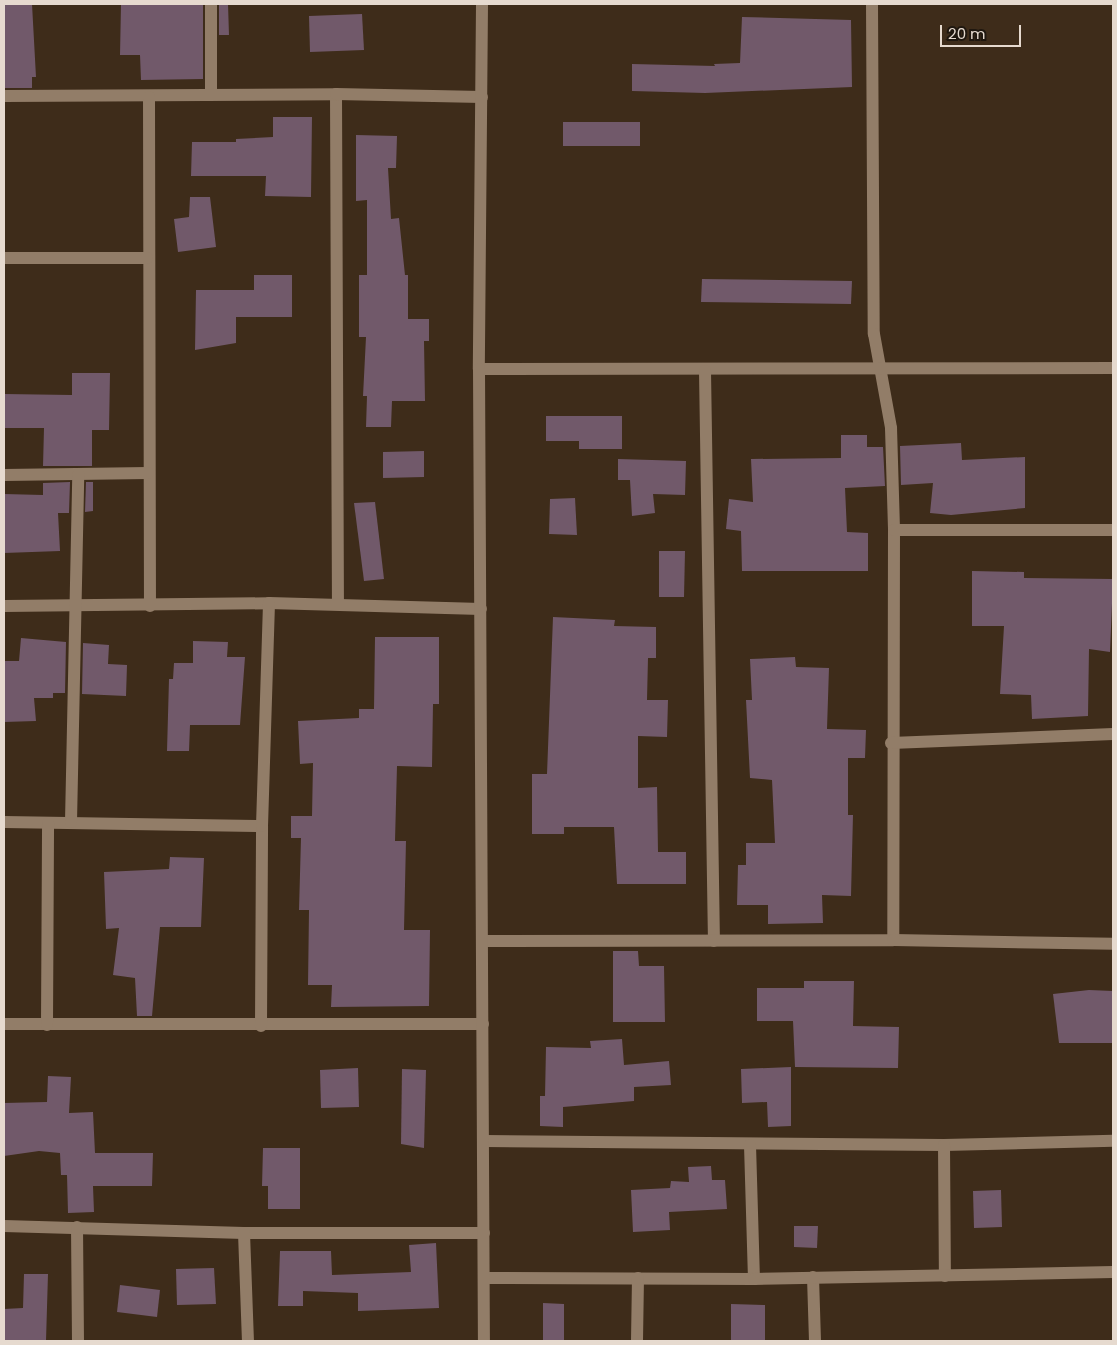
<!DOCTYPE html>
<style>
body{margin:0}
#map{position:relative;width:1117px;height:1345px;overflow:hidden;background:#3e2c1a;font-family:Poppins,sans-serif}
div>[style]{position:absolute}
[style*='--x']{left:calc(var(--x)*1px);top:calc(var(--y)*1px);width:calc(var(--w)*1px);rotate:calc(var(--a)*1deg)}
.building>*{inset:0;background:#71596a}
.street>*{height:12px;margin:-6px;padding:0 6px;transform-origin:6px;border-radius:6px;background:#927d68}
.secondary>*{height:12px;margin:-6px;padding:0 6px;transform-origin:6px;border-radius:6px;background:#927d68}
span{translate:-50% -50%;white-space:nowrap;text-align:center;line-height:1.15;-webkit-text-stroke:5px #1f170f;paint-order:stroke}
.frame{position:absolute;inset:0;border:5px solid #e6dacf;pointer-events:none}
.scale{position:absolute;left:940px;top:25px;width:81px;height:22px;box-sizing:border-box;border:2px solid #e6dacf;border-top:0;padding-left:6px;font-size:15px;line-height:18px;white-space:nowrap;color:#e6dacf;-webkit-text-stroke:4px #1f170f;paint-order:stroke}
</style>
<div id="map">
<div class="building">
<div style="clip-path:polygon(5px 4px,32px 4px,36px 77px,32px 77px,32px 88px,4px 88px)"></div>
<div style="clip-path:polygon(121px 4px,203px 4px,203px 79px,141px 80px,140px 55px,120px 55px)"></div>
<div style="clip-path:polygon(219px 4px,228px 4px,229px 35px,219px 35px)"></div>
<div style="clip-path:polygon(362px 14px,364px 50px,310px 52px,309px 16px)"></div>
<div style="clip-path:polygon(742px 17px,851px 20px,852px 87px,705px 93px,632px 91px,632px 64px,715px 66px,714px 64px,740px 63px)"></div>
<div style="clip-path:polygon(273px 117px,312px 117px,311px 197px,265px 196px,266px 176px,191px 176px,192px 142px,236px 142px,236px 139px,273px 137px)"></div>
<div style="clip-path:polygon(563px 122px,640px 122px,640px 146px,563px 146px)"></div>
<div style="clip-path:polygon(356px 135px,397px 136px,396px 168px,388px 168px,391px 219px,399px 218px,405px 275px,408px 275px,408px 319px,429px 319px,429px 341px,424px 341px,425px 401px,392px 401px,391px 427px,366px 427px,367px 396px,363px 396px,366px 337px,359px 337px,359px 275px,367px 275px,367px 200px,356px 201px)"></div>
<div style="clip-path:polygon(190px 197px,210px 197px,216px 247px,178px 252px,174px 219px,189px 217px)"></div>
<div style="clip-path:polygon(254px 275px,292px 275px,292px 317px,236px 317px,236px 343px,195px 350px,196px 290px,254px 290px)"></div>
<div style="clip-path:polygon(702px 279px,852px 281px,851px 304px,701px 302px)"></div>
<div style="clip-path:polygon(72px 373px,110px 373px,109px 430px,92px 430px,92px 466px,43px 466px,44px 428px,4px 428px,4px 394px,72px 395px)"></div>
<div style="clip-path:polygon(546px 416px,622px 416px,622px 449px,579px 449px,579px 441px,546px 441px)"></div>
<div style="clip-path:polygon(841px 435px,867px 435px,867px 447px,883px 447px,885px 486px,845px 488px,847px 532px,868px 533px,868px 571px,742px 571px,741px 531px,726px 529px,729px 499px,753px 502px,751px 459px,841px 458px)"></div>
<div style="clip-path:polygon(961px 443px,962px 460px,1025px 457px,1025px 508px,951px 515px,930px 513px,933px 483px,901px 485px,900px 446px)"></div>
<div style="clip-path:polygon(424px 451px,424px 477px,383px 478px,383px 452px)"></div>
<div style="clip-path:polygon(618px 459px,686px 461px,685px 495px,653px 494px,655px 513px,632px 516px,630px 480px,618px 480px)"></div>
<div style="clip-path:polygon(70px 482px,69px 513px,58px 513px,60px 551px,4px 553px,4px 494px,43px 495px,43px 483px)"></div>
<div style="clip-path:polygon(86px 482px,93px 482px,93px 511px,85px 512px)"></div>
<div style="clip-path:polygon(575px 498px,577px 535px,549px 534px,550px 499px)"></div>
<div style="clip-path:polygon(375px 502px,384px 579px,364px 581px,354px 503px)"></div>
<div style="clip-path:polygon(659px 551px,685px 551px,684px 597px,659px 597px)"></div>
<div style="clip-path:polygon(972px 571px,1024px 572px,1024px 578px,1113px 579px,1110px 652px,1089px 649px,1088px 716px,1032px 719px,1031px 695px,1000px 694px,1004px 626px,972px 626px)"></div>
<div style="clip-path:polygon(553px 617px,615px 620px,614px 626px,656px 627px,656px 658px,648px 658px,647px 700px,668px 700px,667px 737px,638px 736px,638px 788px,657px 787px,658px 852px,686px 852px,686px 884px,617px 884px,614px 827px,564px 827px,564px 834px,532px 834px,532px 774px,547px 774px)"></div>
<div style="clip-path:polygon(375px 637px,439px 637px,439px 704px,433px 704px,432px 767px,397px 766px,395px 841px,406px 841px,404px 930px,430px 930px,429px 1006px,331px 1007px,332px 985px,308px 985px,309px 910px,299px 910px,301px 838px,291px 838px,291px 816px,312px 816px,313px 763px,300px 764px,298px 721px,359px 718px,359px 709px,374px 709px)"></div>
<div style="clip-path:polygon(21px 638px,66px 642px,65px 693px,53px 693px,53px 698px,34px 698px,36px 721px,4px 722px,4px 661px,19px 661px)"></div>
<div style="clip-path:polygon(193px 641px,228px 642px,227px 657px,245px 657px,240px 725px,190px 725px,189px 751px,167px 751px,169px 679px,173px 679px,174px 663px,193px 663px)"></div>
<div style="clip-path:polygon(83px 643px,109px 645px,108px 664px,127px 665px,126px 696px,82px 694px)"></div>
<div style="clip-path:polygon(795px 657px,796px 667px,829px 668px,827px 729px,866px 730px,865px 758px,848px 758px,848px 815px,853px 815px,851px 896px,822px 895px,823px 923px,768px 924px,768px 905px,737px 905px,738px 865px,746px 865px,746px 843px,775px 843px,772px 780px,750px 778px,746px 700px,752px 700px,750px 659px)"></div>
<div style="clip-path:polygon(170px 857px,204px 858px,201px 927px,160px 927px,152px 1016px,137px 1016px,135px 978px,113px 975px,119px 928px,106px 929px,104px 872px,169px 869px)"></div>
<div style="clip-path:polygon(613px 951px,638px 951px,639px 966px,664px 966px,665px 1022px,613px 1022px)"></div>
<div style="clip-path:polygon(804px 981px,854px 981px,853px 1026px,899px 1027px,898px 1068px,795px 1067px,793px 1021px,757px 1021px,757px 988px,804px 988px)"></div>
<div style="clip-path:polygon(1089px 990px,1113px 991px,1113px 1043px,1059px 1043px,1053px 994px)"></div>
<div style="clip-path:polygon(622px 1039px,624px 1065px,669px 1061px,671px 1085px,634px 1087px,634px 1101px,563px 1107px,563px 1127px,540px 1126px,540px 1096px,545px 1096px,546px 1047px,591px 1048px,590px 1041px)"></div>
<div style="clip-path:polygon(791px 1067px,791px 1126px,768px 1127px,767px 1102px,742px 1103px,741px 1069px)"></div>
<div style="clip-path:polygon(358px 1068px,359px 1107px,321px 1108px,320px 1070px)"></div>
<div style="clip-path:polygon(402px 1069px,426px 1070px,424px 1148px,401px 1144px)"></div>
<div style="clip-path:polygon(48px 1076px,71px 1077px,69px 1113px,93px 1112px,95px 1153px,153px 1153px,152px 1186px,93px 1186px,94px 1212px,68px 1213px,67px 1175px,61px 1175px,60px 1153px,39px 1151px,4px 1156px,4px 1103px,47px 1102px)"></div>
<div style="clip-path:polygon(263px 1148px,300px 1148px,300px 1209px,268px 1209px,268px 1186px,262px 1186px)"></div>
<div style="clip-path:polygon(711px 1166px,712px 1180px,725px 1180px,727px 1209px,669px 1212px,670px 1230px,633px 1232px,631px 1190px,670px 1188px,671px 1181px,689px 1182px,688px 1167px)"></div>
<div style="clip-path:polygon(1001px 1190px,1002px 1227px,974px 1228px,973px 1191px)"></div>
<div style="clip-path:polygon(794px 1226px,818px 1226px,817px 1248px,794px 1247px)"></div>
<div style="clip-path:polygon(436px 1243px,439px 1308px,358px 1311px,358px 1293px,303px 1291px,303px 1306px,278px 1306px,280px 1251px,331px 1251px,332px 1275px,411px 1272px,409px 1245px)"></div>
<div style="clip-path:polygon(214px 1268px,216px 1304px,177px 1305px,176px 1269px)"></div>
<div style="clip-path:polygon(24px 1274px,48px 1274px,46px 1341px,4px 1341px,4px 1309px,23px 1308px)"></div>
<div style="clip-path:polygon(120px 1285px,160px 1290px,157px 1317px,117px 1312px)"></div>
<div style="clip-path:polygon(543px 1303px,564px 1304px,564px 1341px,543px 1341px)"></div>
<div style="clip-path:polygon(731px 1304px,765px 1305px,765px 1341px,731px 1341px)"></div>
</div>
<div class="street">
<div style="--x:211;--y:4;--w:91;--a:90"></div>
<div style="--x:872;--y:4;--w:330;--a:89.7"></div>
<div style="--x:874;--y:334;--w:96;--a:79.7"></div>
<div style="--x:891;--y:428;--w:102;--a:88.3"></div>
<div style="--x:894;--y:530;--w:410;--a:90.1"></div>
<div style="--x:336;--y:94;--w:510;--a:89.78"></div>
<div style="--x:4;--y:96;--w:332;--a:-0.3"></div>
<div style="--x:336;--y:94;--w:146;--a:1.2"></div>
<div style="--x:149;--y:97;--w:509;--a:89.89"></div>
<div style="--x:4;--y:258;--w:143;--a:0"></div>
<div style="--x:479;--y:369;--w:634;--a:-0.09"></div>
<div style="--x:705;--y:371;--w:570;--a:89.1"></div>
<div style="--x:4;--y:475;--w:144;--a:-0.8"></div>
<div style="--x:894;--y:530;--w:219;--a:0"></div>
<div style="--x:4;--y:606;--w:265;--a:-0.6"></div>
<div style="--x:269;--y:603;--w:212;--a:1.6"></div>
<div style="--x:891;--y:743;--w:222;--a:-2.3"></div>
<div style="--x:4;--y:822;--w:258;--a:0.9"></div>
<div style="--x:71;--y:822;--w:348;--a:-88.8"></div>
<div style="--x:483;--y:941;--w:410;--a:-0.1"></div>
<div style="--x:893;--y:940;--w:220;--a:1"></div>
<div style="--x:4;--y:1024;--w:479;--a:0"></div>
<div style="--x:47;--y:1025;--w:202;--a:-89.7"></div>
<div style="--x:261;--y:1026;--w:200;--a:-89.7"></div>
<div style="--x:262;--y:826;--w:223;--a:-88.2"></div>
<div style="--x:485;--y:1141;--w:459;--a:0.5"></div>
<div style="--x:944;--y:1145;--w:169;--a:-1.4"></div>
<div style="--x:750;--y:1145;--w:134;--a:88.3"></div>
<div style="--x:944;--y:1145;--w:131;--a:89.6"></div>
<div style="--x:4;--y:1226;--w:240;--a:1.7"></div>
<div style="--x:244;--y:1233;--w:240;--a:0"></div>
<div style="--x:77;--y:1227;--w:114;--a:89.5"></div>
<div style="--x:244;--y:1233;--w:108;--a:87.9"></div>
<div style="--x:813;--y:1277;--w:64;--a:88.2"></div>
<div style="--x:484;--y:1278;--w:270;--a:0.2"></div>
<div style="--x:754;--y:1279;--w:359;--a:-1.1"></div>
<div style="--x:637;--y:1341;--w:63;--a:-89.1"></div>
</div>
<div class="secondary">
<div style="--x:482;--y:4;--w:365;--a:90.5"></div>
<div style="--x:479;--y:369;--w:972;--a:89.71"></div>
</div>
<div class="frame"></div>
<div class="scale">20 m</div>
</div>
